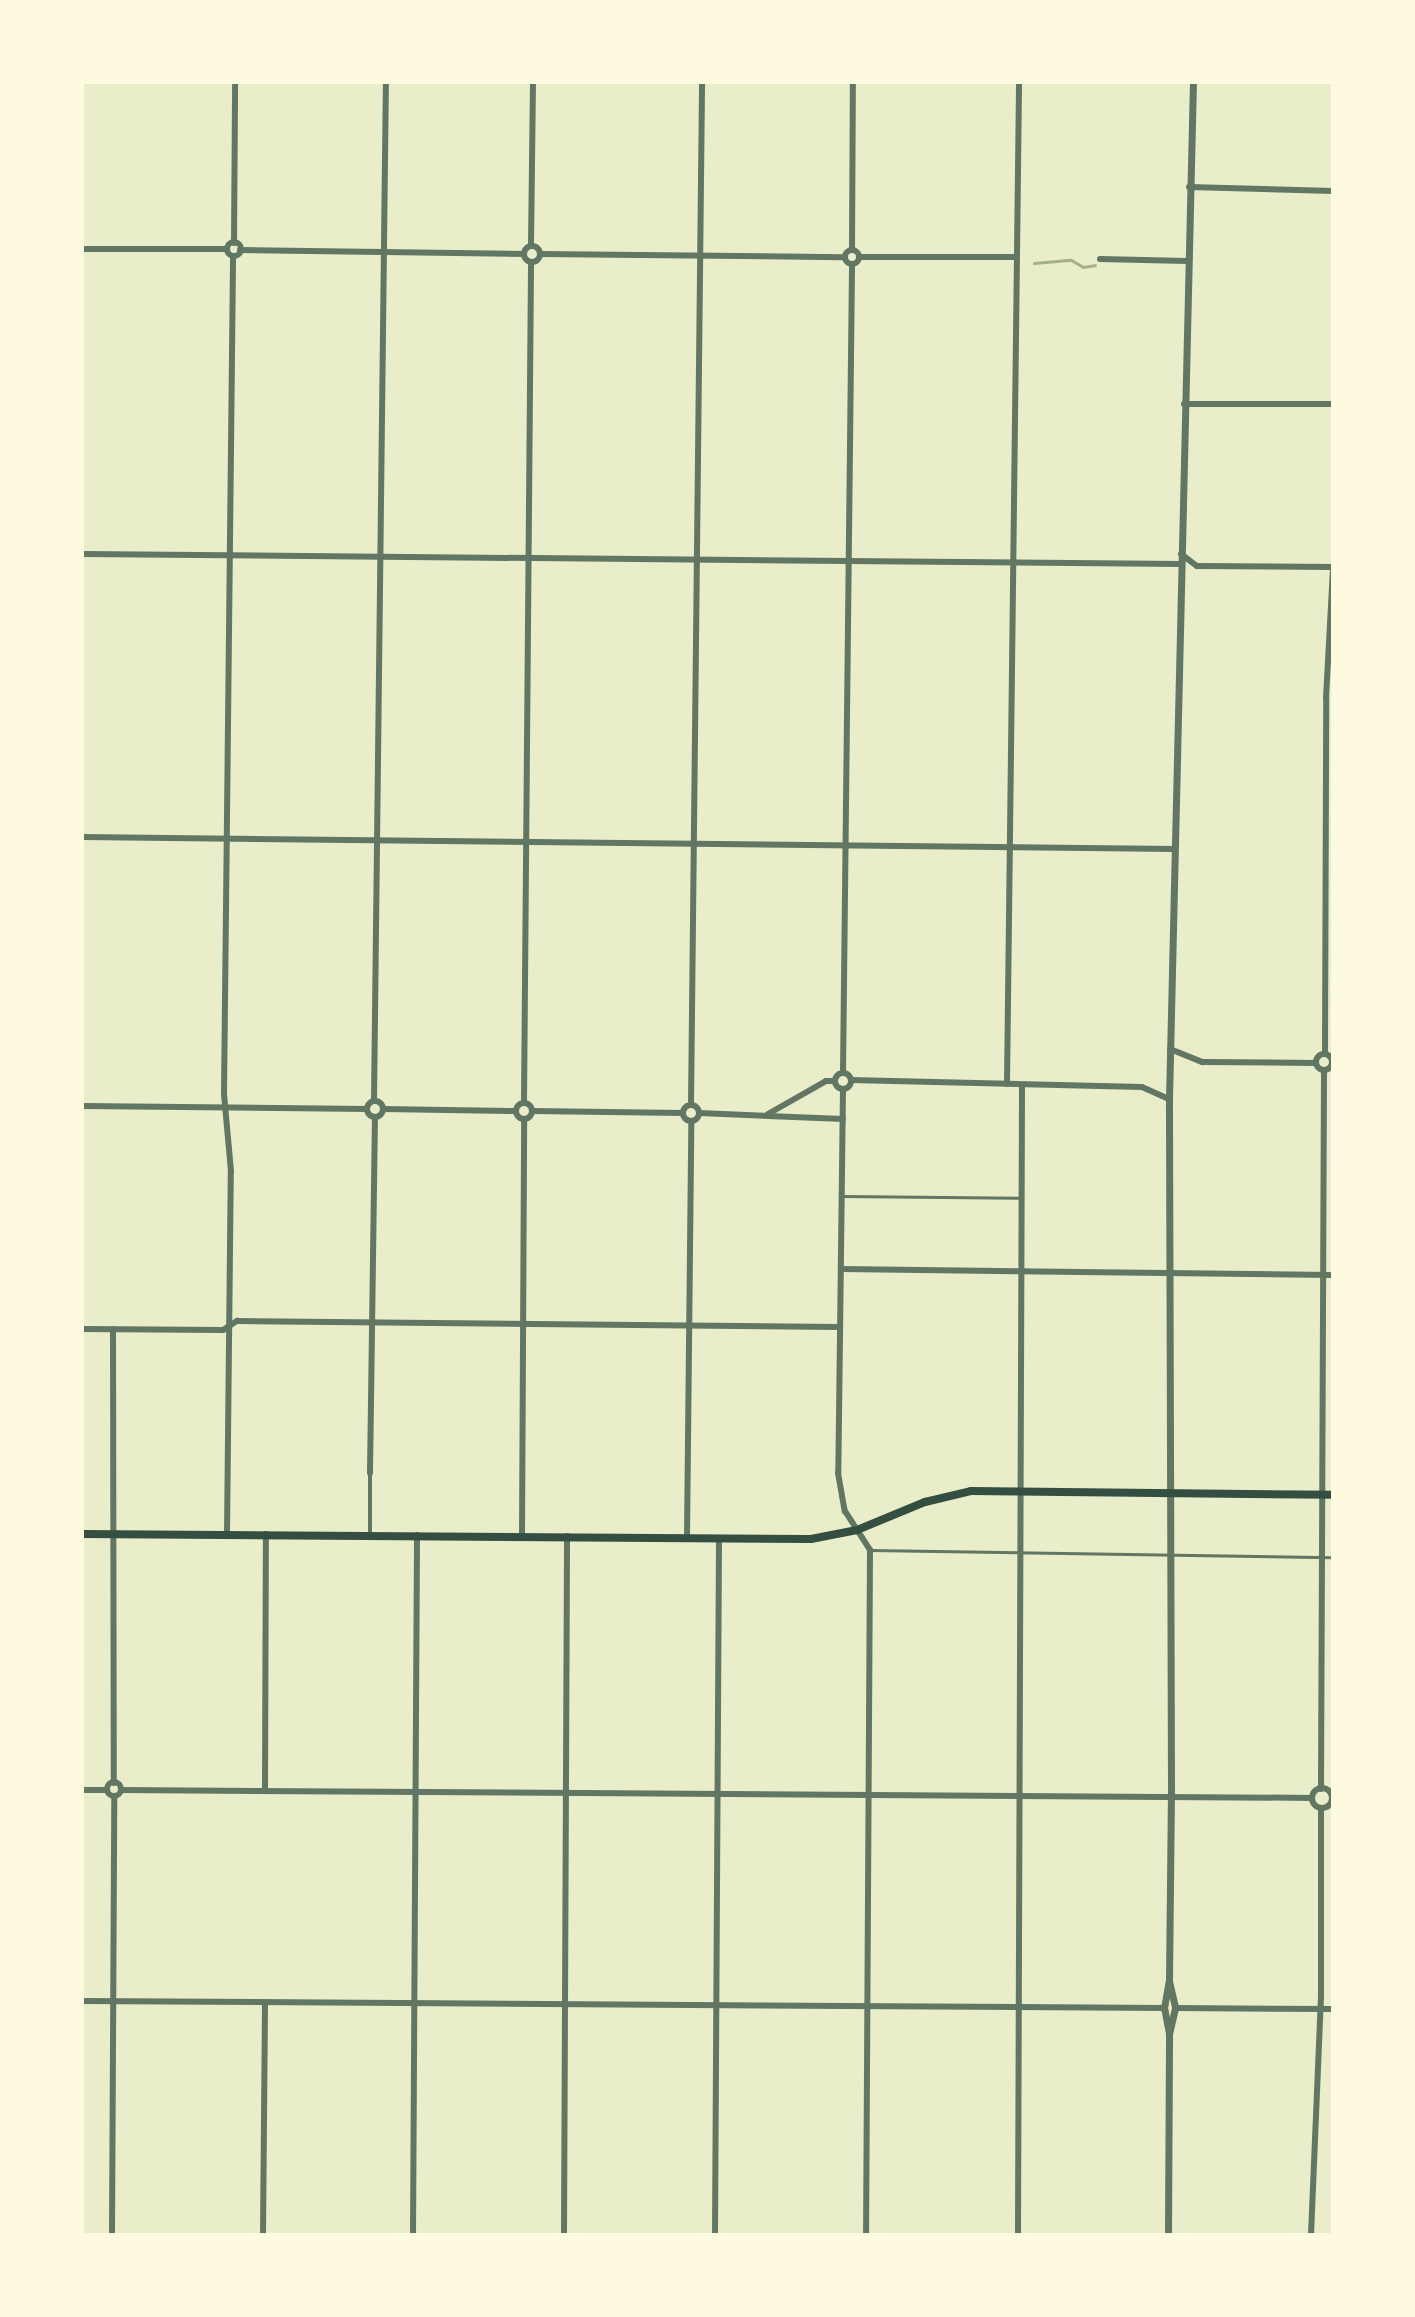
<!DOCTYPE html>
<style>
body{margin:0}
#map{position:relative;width:1415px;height:2317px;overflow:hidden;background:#e9edc9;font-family:Raleway,sans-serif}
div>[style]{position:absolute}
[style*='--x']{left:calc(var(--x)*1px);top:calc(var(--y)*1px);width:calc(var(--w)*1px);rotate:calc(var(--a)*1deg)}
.stream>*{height:3px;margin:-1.5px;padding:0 1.5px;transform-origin:1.5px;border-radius:1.5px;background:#a3b18a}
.service>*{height:3px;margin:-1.5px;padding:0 1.5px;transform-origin:1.5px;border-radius:1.5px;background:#617663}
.pedestrian>*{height:4px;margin:-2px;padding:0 2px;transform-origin:2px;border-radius:2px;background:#617663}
.minor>*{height:6px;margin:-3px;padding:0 3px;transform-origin:3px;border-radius:3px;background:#617663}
.minor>.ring{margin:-3px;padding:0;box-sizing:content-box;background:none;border:6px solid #617663;border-radius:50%}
.tertiary>*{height:7px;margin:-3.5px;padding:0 3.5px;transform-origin:3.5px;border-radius:3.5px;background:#617663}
.secondary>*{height:8px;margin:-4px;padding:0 4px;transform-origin:4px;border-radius:4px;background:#344e41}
span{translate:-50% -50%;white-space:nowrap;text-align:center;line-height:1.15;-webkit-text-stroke:7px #fefae0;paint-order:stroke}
.frame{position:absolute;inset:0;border:84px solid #fefae0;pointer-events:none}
</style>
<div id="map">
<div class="stream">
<div style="--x:1034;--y:263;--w:37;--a:-5"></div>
<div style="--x:1071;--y:260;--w:14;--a:30"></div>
<div style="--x:1083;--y:267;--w:12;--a:-9"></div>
</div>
<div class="service">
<div style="--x:842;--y:1196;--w:179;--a:0.6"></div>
<div style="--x:870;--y:1550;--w:463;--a:0.9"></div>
</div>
<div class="pedestrian">
<div style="--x:370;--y:1535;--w:62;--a:-90"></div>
</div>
<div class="minor">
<div style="--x:1189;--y:187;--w:144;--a:1.6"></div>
<div class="ring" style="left:227px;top:242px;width:8px;height:8px"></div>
<div style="--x:234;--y:243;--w:161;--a:-89.6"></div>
<div style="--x:531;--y:245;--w:163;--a:-89.3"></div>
<div class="ring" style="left:524px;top:246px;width:10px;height:10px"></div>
<div style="--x:82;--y:249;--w:145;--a:0"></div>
<div style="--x:852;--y:249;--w:167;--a:-89.7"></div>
<div class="ring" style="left:845px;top:250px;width:8px;height:8px"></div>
<div style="--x:240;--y:250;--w:284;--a:0.8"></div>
<div style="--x:540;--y:254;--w:305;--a:0.6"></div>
<div style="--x:860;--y:257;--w:155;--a:0"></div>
<div style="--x:1100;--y:259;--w:87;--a:1.3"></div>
<div style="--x:1184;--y:404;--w:149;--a:0"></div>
<div style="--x:82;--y:554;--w:1099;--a:0.52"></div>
<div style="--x:1181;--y:554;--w:20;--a:37"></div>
<div style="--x:1197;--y:566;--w:136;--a:0.4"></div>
<div style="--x:82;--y:837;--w:1093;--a:0.63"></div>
<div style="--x:1170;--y:1049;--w:35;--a:22"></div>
<div style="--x:1203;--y:1062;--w:113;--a:0.5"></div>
<div style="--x:1325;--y:1054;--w:356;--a:-89.8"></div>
<div style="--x:1326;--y:698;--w:129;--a:-86.9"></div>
<div class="ring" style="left:1316px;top:1054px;width:10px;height:10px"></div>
<div style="--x:843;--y:1073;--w:809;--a:-89.36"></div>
<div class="ring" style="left:835px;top:1073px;width:10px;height:10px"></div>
<div style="--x:851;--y:1080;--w:291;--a:1.4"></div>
<div style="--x:1142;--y:1087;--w:30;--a:24"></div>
<div style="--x:1007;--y:1084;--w:1002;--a:-89.31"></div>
<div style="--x:843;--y:1089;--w:384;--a:90.7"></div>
<div style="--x:838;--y:1473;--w:39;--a:80"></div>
<div style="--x:845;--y:1511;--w:46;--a:57.3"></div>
<div style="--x:870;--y:1550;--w:685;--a:90.33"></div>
<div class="ring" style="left:367px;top:1101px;width:10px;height:10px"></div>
<div style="--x:374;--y:1101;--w:1019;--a:-89.33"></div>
<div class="ring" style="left:516px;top:1103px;width:10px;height:10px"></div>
<div style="--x:524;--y:1103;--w:841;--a:-89.52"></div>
<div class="ring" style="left:683px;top:1105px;width:10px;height:10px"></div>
<div style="--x:691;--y:1105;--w:1023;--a:-89.38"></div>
<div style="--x:82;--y:1106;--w:285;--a:0.6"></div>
<div style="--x:383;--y:1109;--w:133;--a:0.9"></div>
<div style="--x:532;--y:1111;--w:151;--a:0.8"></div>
<div style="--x:699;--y:1113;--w:144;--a:2.4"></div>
<div style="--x:768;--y:1114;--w:67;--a:-29.6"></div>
<div style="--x:826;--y:1081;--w:9;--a:0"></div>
<div style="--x:841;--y:1269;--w:492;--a:0.7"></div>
<div style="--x:82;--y:1329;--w:141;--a:0.4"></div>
<div style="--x:223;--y:1330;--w:17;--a:-33"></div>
<div style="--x:237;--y:1321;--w:603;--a:0.57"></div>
<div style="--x:113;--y:1329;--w:454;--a:89.9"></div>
<div style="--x:370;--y:1473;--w:356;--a:-89.2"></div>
<div style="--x:227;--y:1534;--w:363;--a:-89.4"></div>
<div style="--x:231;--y:1171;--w:77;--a:-95.2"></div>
<div style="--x:224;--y:1094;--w:838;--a:-89.38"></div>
<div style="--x:522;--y:1536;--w:417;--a:-89.7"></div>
<div style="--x:687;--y:1537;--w:415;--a:-89.4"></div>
<div class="ring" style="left:107px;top:1782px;width:8px;height:8px"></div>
<div class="ring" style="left:1312px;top:1788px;width:14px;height:14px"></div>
<div style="--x:1321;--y:1789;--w:719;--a:-89.76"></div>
<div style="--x:82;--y:1790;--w:25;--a:0"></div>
<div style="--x:121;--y:1790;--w:1191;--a:0.38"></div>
<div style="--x:265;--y:1790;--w:256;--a:-89.8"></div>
<div style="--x:82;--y:2001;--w:1082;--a:0.37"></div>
<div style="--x:1175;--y:2008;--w:158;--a:0.4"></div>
<div style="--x:112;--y:2235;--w:439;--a:-89.7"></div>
<div style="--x:263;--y:2235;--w:232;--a:-89.5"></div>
<div style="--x:413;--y:2235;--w:700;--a:-89.67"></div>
<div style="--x:564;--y:2235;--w:699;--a:-89.75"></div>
<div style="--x:715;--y:2235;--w:697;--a:-89.67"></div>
<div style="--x:1018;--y:2235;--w:1150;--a:-89.8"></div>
<div style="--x:1311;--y:2235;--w:237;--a:-87.6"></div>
<div style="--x:1321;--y:1998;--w:190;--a:-90"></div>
</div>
<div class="tertiary">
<div style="--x:1169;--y:1981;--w:28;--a:77"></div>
<div style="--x:1175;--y:2008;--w:26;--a:103"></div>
<div style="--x:1168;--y:2235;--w:202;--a:-89.7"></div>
<div style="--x:1169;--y:2033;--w:25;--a:-101"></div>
<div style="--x:1164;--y:2008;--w:27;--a:-80"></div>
<div style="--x:1169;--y:1981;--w:196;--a:-89.4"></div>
<div style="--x:1171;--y:1785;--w:686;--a:-90.17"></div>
<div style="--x:1169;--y:1099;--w:1017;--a:-88.65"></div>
</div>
<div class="secondary">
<div style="--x:82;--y:1534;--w:729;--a:0.39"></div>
<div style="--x:811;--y:1539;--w:47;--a:-11.1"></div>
<div style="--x:857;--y:1530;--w:74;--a:-22.4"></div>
<div style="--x:925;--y:1502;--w:47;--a:-13.4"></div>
<div style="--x:971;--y:1491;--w:362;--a:0.6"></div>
</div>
<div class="frame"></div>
</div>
